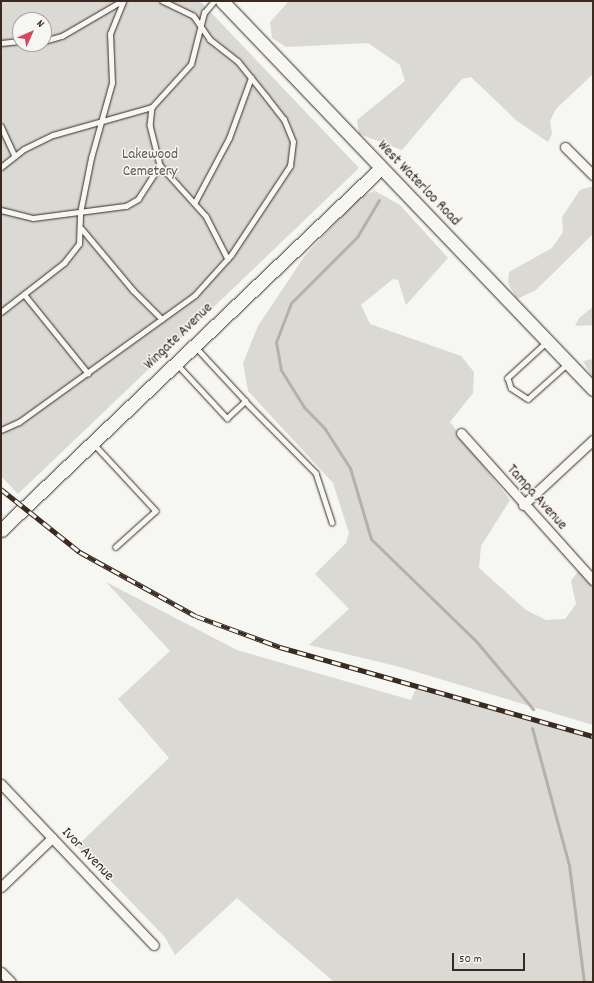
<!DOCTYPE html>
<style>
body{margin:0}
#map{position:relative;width:594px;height:983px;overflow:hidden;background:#f6f6f2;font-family:Dekko,sans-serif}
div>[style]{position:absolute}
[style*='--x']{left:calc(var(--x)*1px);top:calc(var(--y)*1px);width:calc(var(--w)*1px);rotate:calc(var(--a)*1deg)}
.green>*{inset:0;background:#dad9d3}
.stream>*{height:3px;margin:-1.5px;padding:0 1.5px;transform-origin:1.5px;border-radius:1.5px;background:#b6b0a9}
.roads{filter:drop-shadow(0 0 1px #3b2a1e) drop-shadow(0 0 1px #3b2a1e)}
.lane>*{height:4.5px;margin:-2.25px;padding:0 2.25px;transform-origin:2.25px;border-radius:2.25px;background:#f6f6f2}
.street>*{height:9px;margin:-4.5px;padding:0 4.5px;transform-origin:4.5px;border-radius:4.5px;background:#f6f6f2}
.secondary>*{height:13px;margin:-6.5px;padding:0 6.5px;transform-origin:6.5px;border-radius:6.5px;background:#f6f6f2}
.rail>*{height:4.5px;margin-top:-2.25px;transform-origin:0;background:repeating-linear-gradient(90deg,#f6f6f2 0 9px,#3b2a1e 0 18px);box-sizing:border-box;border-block:1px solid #3b2a1e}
span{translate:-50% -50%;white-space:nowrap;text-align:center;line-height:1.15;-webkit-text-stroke:3px #f6f6f2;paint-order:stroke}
.park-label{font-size:15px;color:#63564b}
.street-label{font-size:15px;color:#3b2a1e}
.frame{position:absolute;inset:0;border:2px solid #3b2a1e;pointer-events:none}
.north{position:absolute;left:12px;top:12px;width:40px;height:40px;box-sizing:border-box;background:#f6f6f2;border:1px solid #aba49d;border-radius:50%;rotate:45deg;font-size:11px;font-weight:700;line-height:16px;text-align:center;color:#3b2a1e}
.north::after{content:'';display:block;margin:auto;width:14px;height:18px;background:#d1495b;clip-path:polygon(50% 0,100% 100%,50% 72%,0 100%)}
.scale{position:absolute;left:452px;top:953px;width:73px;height:18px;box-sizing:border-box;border:2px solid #3b2a1e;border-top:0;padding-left:5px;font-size:12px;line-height:14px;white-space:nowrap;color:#3b2a1e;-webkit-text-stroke:3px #f6f6f2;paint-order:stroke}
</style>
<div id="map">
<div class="green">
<div style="clip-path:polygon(evenodd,1px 1px,200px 1px,359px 168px,18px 494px,1px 476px,1px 1px,20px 20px,44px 20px,44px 44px,20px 44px,20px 20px)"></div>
<div style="clip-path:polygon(289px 1px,593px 1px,593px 74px,556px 109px,550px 121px,552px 134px,548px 142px,517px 121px,471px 77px,462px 79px,402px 150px,359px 134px,357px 120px,405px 81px,400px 65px,368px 43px,286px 47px,272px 38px,270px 22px)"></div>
<div style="clip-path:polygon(593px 186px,593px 234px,536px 290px,517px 299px,508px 283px,509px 272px,552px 248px,563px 232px,562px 217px,580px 190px)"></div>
<div style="clip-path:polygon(375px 191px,400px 205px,448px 258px,406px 305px,398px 280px,393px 279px,361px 305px,370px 324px,461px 356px,474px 372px,473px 393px,450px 422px,510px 500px,481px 546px,479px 568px,526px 610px,546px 620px,565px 619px,576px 604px,571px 581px,578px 571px,593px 587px,593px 725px,400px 667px,309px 645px,349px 609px,315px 574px,346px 543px,349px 533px,333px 483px,248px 391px,243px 363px,258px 326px,306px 254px,360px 197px)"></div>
<div style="clip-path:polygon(593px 307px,593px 325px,575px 326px,579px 318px)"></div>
<div style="clip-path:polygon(593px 359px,593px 378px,583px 361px)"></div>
<div style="clip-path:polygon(106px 582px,237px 650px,411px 700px,417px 686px,593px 736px,593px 982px,334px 982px,237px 898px,175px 955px,165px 937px,77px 846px,169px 758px,118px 699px,170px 651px)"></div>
</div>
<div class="stream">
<div style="--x:379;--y:200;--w:43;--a:120.7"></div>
<div style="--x:357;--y:237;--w:93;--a:135"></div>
<div style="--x:291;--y:303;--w:42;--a:111"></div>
<div style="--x:276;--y:342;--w:28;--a:80"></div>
<div style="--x:281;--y:370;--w:44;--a:58.1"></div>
<div style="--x:304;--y:407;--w:30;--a:46"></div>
<div style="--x:325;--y:429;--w:46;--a:57.3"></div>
<div style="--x:350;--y:468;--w:74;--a:73.5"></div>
<div style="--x:371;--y:539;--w:146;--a:44.2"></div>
<div style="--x:476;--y:641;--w:89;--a:50"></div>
<div style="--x:532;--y:728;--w:142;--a:74.9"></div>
<div style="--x:569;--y:865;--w:118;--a:82.7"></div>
</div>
<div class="roads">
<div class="lane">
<div style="--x:44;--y:41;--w:19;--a:-16"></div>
<div style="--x:62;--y:36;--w:69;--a:-30.3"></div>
<div style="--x:1;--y:43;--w:19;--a:-6"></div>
<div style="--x:152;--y:107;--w:18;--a:96"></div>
<div style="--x:150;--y:125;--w:41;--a:76"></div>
<div style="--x:160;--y:165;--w:69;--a:48"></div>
<div style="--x:206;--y:216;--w:48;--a:62.9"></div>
<div style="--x:1;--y:126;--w:33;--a:65"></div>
<div style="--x:1;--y:167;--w:29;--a:-38"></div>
<div style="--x:24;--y:149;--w:32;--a:-26"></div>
<div style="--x:53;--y:135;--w:103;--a:-15.8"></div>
<div style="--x:152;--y:107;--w:58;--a:-47.8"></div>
<div style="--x:191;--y:64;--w:53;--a:-75.7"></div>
<div style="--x:204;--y:13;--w:16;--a:-50"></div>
<div style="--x:195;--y:202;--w:72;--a:-62"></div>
<div style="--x:229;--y:138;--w:64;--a:-69.9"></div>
<div style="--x:1;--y:210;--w:33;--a:14"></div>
<div style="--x:33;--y:218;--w:94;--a:-7.4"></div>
<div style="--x:126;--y:206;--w:14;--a:-30"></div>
<div style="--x:138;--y:199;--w:40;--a:-57.1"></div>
<div style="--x:82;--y:229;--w:80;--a:50.1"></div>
<div style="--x:133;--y:290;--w:41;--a:45"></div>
<div style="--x:24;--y:294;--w:102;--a:51"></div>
<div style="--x:1;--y:312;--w:80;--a:-37.9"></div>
<div style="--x:64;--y:263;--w:24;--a:-52"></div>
<div style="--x:79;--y:244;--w:31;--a:-88"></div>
<div style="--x:80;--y:213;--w:56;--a:-78.7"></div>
<div style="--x:91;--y:158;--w:78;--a:-74.4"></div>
<div style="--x:112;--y:83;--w:49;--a:-92.3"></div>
<div style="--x:110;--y:34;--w:35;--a:-68"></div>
<div style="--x:546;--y:343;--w:52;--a:137.4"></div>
<div style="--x:508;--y:378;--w:10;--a:73"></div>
<div style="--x:511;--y:388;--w:20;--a:33"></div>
<div style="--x:528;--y:399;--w:52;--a:-41.9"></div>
<div style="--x:177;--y:364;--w:74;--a:47.2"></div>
<div style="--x:227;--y:418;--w:25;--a:-43"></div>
<div style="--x:245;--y:401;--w:74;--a:-132.8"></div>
<div style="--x:245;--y:401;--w:101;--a:45.4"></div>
<div style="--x:316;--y:473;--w:52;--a:71.9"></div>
<div style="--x:1;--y:430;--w:20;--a:-24"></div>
<div style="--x:19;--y:422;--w:217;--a:-35.8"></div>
<div style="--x:195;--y:295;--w:54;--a:-48"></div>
<div style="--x:231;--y:255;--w:107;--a:-56.5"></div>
<div style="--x:290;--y:166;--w:24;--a:-83"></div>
<div style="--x:293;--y:142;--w:24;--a:-112"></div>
<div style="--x:284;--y:120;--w:28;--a:-128"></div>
<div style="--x:267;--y:98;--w:46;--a:-128.9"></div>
<div style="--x:238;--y:62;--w:36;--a:-142"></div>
<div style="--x:210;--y:40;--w:29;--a:-125"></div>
<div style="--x:193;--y:16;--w:34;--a:-154"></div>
<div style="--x:94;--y:444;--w:91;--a:47.2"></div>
<div style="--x:156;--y:511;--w:54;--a:138"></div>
</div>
<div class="street">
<div style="--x:565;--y:147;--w:40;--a:45"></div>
<div style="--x:461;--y:433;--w:198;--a:48.1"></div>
<div style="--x:523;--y:505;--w:96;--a:-42.9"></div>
<div style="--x:1;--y:784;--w:222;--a:46.5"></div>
<div style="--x:1;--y:887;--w:71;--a:-43.9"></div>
<div style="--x:1;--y:972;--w:14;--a:45"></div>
</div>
<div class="secondary">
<div style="--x:222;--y:1;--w:537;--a:46.28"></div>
<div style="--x:1;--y:530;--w:523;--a:-43.61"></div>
</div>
</div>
<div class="rail">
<div style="--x:1;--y:489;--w:101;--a:38.6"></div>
<div style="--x:80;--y:552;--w:132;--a:28.9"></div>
<div style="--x:196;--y:616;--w:90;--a:20.3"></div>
<div style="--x:280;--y:647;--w:325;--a:15.9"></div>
</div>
<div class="park-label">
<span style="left:150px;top:164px">Lakewood<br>Cemetery</span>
</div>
<div class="street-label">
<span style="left:418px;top:184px;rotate:46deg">West Waterloo Road</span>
<span style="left:179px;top:337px;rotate:-44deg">Wingate Avenue</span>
<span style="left:536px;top:498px;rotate:48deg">Tampa Avenue</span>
<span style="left:87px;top:855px;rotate:46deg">Ivor Avenue</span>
</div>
<div class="frame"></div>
<div class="north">N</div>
<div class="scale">50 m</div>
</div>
